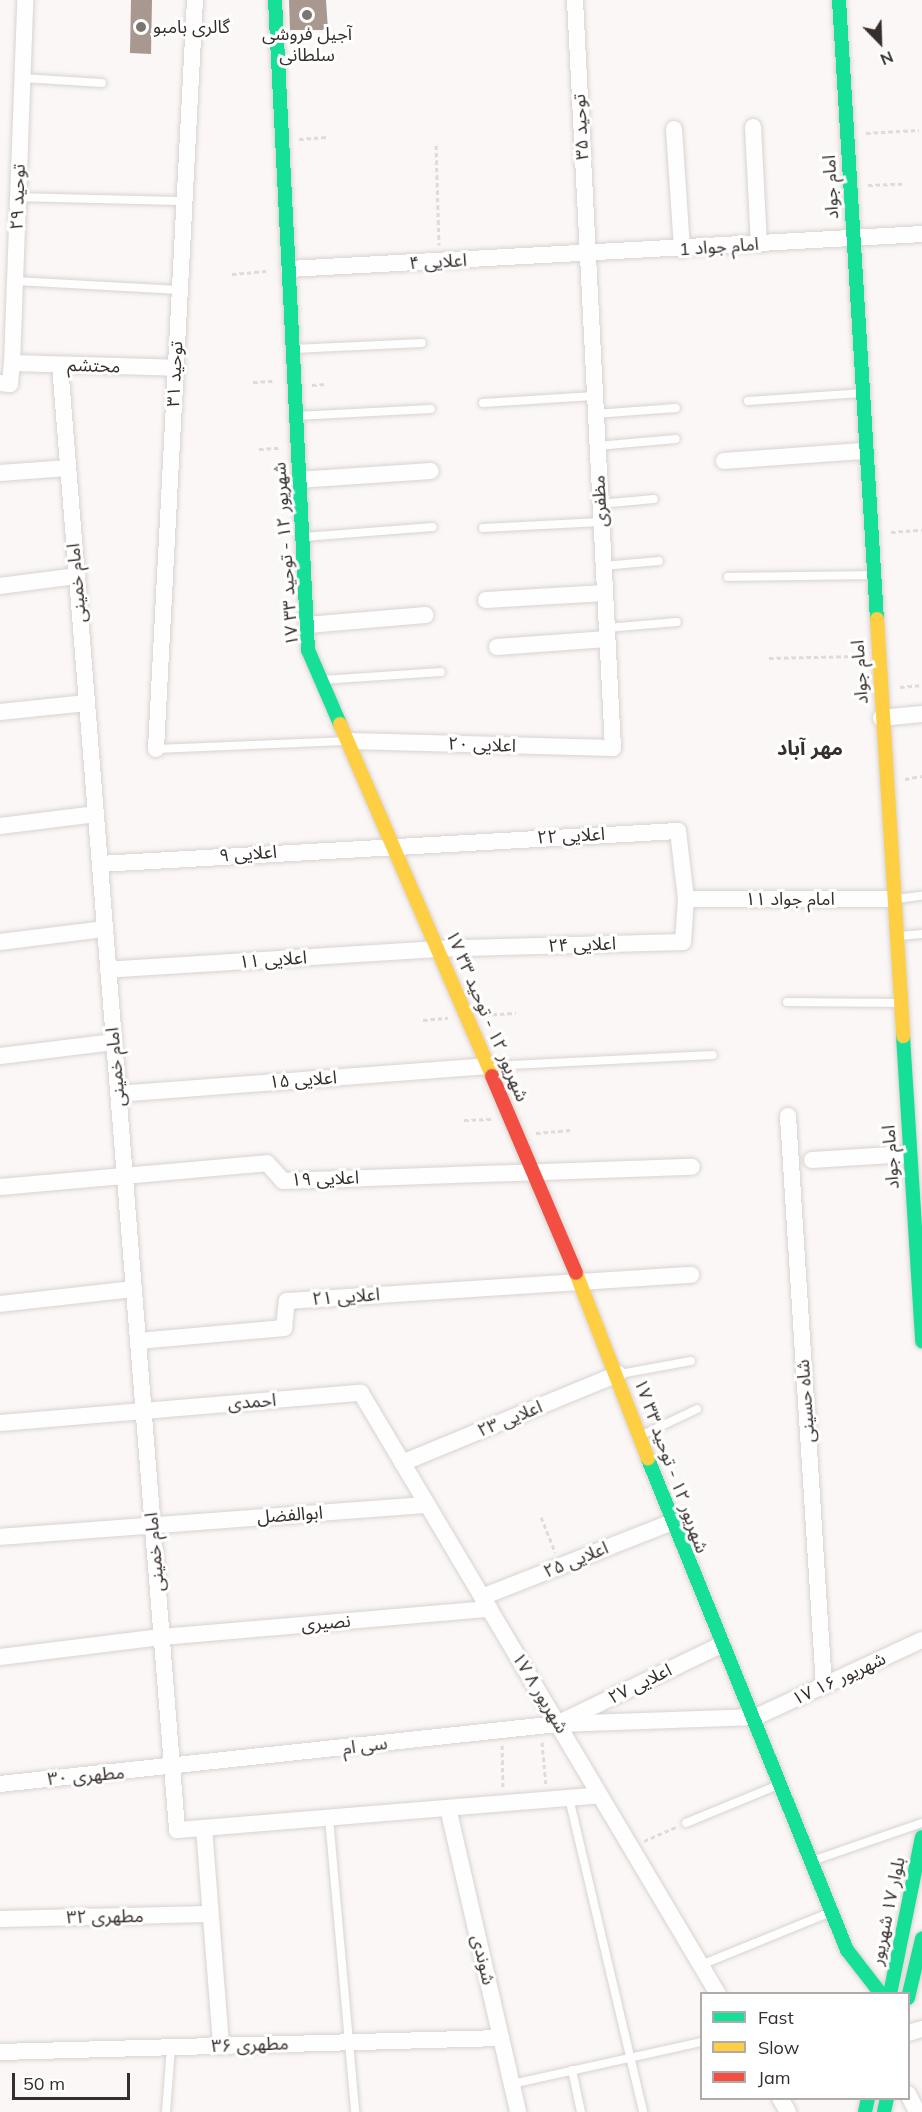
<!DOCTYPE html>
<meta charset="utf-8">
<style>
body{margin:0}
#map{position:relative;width:922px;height:2112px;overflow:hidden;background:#fbf7f6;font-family:Mulish,"Noto Sans Arabic",sans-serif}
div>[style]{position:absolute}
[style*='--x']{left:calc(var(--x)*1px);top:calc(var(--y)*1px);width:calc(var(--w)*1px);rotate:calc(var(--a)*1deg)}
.building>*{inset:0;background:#a8988f}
.path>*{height:3px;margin-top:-1.5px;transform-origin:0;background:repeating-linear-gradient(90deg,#dddcdb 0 4.5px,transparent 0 7.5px)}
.roads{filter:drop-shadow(0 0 2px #d8d3d0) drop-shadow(0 0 2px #d8d3d0)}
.lane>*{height:8px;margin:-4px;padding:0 4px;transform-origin:4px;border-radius:4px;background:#fefefe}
.street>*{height:16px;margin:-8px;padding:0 8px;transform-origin:8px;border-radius:8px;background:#fefefe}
.fast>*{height:14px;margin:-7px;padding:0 7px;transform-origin:7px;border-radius:7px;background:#16e098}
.slow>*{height:14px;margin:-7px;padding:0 7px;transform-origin:7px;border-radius:7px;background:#ffcf43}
.jam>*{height:14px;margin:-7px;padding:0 7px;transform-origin:7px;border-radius:7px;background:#f24e42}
.dots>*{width:16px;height:16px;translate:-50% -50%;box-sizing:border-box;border:3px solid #fff;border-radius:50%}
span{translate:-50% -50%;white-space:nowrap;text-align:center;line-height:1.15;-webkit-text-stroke:6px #fff;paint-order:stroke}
.poi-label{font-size:18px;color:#352e2b}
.left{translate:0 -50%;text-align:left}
.street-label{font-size:18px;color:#352e2b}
.neighbourhood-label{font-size:20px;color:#352e2b;font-weight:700}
.legend{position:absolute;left:700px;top:1992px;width:210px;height:108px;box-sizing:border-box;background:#fff;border:2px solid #aeabaa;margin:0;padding:8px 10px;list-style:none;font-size:18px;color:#352e2b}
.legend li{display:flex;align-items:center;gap:12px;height:30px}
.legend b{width:30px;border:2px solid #aeabaa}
.north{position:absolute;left:850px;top:12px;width:60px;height:60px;-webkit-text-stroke:4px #fff;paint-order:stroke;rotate:157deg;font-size:16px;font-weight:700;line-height:24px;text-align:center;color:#352e2b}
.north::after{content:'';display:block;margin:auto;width:21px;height:27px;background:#352e2b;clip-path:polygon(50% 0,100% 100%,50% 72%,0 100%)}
.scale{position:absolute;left:12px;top:2073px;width:118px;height:27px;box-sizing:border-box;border:3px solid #352e2b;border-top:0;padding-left:8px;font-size:18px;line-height:21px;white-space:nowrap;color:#352e2b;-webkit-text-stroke:4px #fff;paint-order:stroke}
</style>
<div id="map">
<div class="building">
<div style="clip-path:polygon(131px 0,152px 0,151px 54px,130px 53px)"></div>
<div style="clip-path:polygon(289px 0,326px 0,328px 30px,290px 30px)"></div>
</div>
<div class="path">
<div style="--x:866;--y:133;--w:53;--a:-3.2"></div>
<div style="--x:299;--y:139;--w:28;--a:-4"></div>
<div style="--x:436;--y:145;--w:100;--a:88.3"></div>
<div style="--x:868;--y:185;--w:34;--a:-2"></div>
<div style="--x:232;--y:274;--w:37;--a:-5"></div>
<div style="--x:253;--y:382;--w:22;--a:-3"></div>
<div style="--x:312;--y:385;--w:14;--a:-4"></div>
<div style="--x:259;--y:449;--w:22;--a:-3"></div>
<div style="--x:891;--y:532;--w:31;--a:-4"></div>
<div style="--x:769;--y:658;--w:91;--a:-1.3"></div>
<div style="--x:900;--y:687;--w:22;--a:-5"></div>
<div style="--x:905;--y:779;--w:17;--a:-10"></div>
<div style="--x:485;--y:1015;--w:31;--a:-4"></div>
<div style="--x:423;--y:1020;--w:25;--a:-5"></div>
<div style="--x:464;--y:1120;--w:27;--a:-2"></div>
<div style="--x:536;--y:1133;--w:35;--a:-5"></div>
<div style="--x:541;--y:1517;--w:38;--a:68"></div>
<div style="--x:542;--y:1742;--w:44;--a:84.8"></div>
<div style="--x:502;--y:1745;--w:44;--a:88.7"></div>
<div style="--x:644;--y:1841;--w:35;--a:-24"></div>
</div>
<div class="roads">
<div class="lane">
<div style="--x:22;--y:78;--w:80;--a:3.6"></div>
<div style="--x:18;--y:197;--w:167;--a:1.4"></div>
<div style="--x:15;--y:281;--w:165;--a:3.1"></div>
<div style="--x:293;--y:349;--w:129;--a:-2.7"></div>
<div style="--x:748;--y:401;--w:113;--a:-4"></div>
<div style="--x:483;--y:403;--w:111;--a:-3.6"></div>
<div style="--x:595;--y:414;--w:81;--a:-4.2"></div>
<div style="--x:296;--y:416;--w:135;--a:-3"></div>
<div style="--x:597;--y:446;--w:79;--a:-5.1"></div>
<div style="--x:600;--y:504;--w:54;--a:-5.3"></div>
<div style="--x:483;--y:528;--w:118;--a:-2.9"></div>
<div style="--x:304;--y:537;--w:129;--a:-4.4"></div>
<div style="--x:603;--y:566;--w:56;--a:-5.1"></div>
<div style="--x:728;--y:577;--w:144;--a:-0.8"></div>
<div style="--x:607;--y:628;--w:70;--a:-4.9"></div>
<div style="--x:322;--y:680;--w:119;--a:-3.8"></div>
<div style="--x:156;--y:749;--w:188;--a:-2.4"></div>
<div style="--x:896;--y:899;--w:26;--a:-7"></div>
<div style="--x:899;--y:936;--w:23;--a:-5"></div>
<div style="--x:787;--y:1002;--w:112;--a:0.5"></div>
<div style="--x:489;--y:1066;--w:224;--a:-2.8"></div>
<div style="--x:620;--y:1374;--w:72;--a:-10.4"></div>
<div style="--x:640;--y:1436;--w:63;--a:-25.3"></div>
<div style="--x:569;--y:1798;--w:323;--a:76.7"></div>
<div style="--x:329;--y:1818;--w:295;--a:84.9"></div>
<div style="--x:686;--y:1823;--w:100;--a:-22.4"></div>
<div style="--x:812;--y:1861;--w:116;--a:-19.1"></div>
<div style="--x:701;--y:1965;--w:140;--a:-22.2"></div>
<div style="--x:572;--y:2070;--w:43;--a:77.9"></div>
<div style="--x:512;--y:2084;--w:195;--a:-12.5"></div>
<div style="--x:166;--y:2112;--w:65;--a:-85.6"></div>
</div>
<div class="street">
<div style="--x:753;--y:127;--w:117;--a:87.1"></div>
<div style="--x:674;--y:129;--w:121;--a:86.2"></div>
<div style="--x:289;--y:269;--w:634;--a:-3.16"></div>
<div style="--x:12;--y:363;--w:164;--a:1.7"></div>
<div style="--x:60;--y:365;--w:1470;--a:85.43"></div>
<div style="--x:177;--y:1830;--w:423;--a:-4.7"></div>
<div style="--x:0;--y:383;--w:10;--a:6"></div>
<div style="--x:10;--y:384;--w:21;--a:-85"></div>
<div style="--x:12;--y:363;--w:363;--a:-87.9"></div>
<div style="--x:724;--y:461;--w:141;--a:-4.1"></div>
<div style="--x:0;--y:473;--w:68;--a:-4.2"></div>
<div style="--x:298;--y:480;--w:133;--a:-3.9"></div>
<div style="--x:0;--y:586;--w:78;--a:-7.4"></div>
<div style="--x:486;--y:600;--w:119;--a:-3.4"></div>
<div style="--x:307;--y:625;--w:119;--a:-4.8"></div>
<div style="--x:497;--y:647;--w:110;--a:-4.2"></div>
<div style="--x:0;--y:712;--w:87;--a:-5.9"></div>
<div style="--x:881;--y:718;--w:41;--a:-5.6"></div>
<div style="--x:350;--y:741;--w:263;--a:1.5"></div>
<div style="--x:613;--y:748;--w:749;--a:-92.91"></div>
<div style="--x:156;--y:749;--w:750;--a:-87.02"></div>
<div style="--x:0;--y:826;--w:97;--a:-7.1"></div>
<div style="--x:100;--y:864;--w:579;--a:-3.27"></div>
<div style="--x:678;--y:831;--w:68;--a:83.3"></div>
<div style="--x:686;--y:899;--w:43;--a:94"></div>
<div style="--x:683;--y:942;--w:245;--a:178.4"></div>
<div style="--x:438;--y:949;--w:331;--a:176.4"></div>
<div style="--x:686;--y:899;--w:208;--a:0"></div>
<div style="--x:0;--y:942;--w:106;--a:-7.1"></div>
<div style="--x:0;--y:1056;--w:115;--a:-7"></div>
<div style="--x:118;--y:1094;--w:371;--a:-4.3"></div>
<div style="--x:788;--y:1116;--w:571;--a:86.39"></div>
<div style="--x:812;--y:1160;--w:96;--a:-3.6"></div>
<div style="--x:0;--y:1187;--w:268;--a:-5.1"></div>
<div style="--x:267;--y:1163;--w:24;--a:48"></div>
<div style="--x:283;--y:1181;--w:409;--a:-2"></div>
<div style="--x:0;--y:1304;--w:135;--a:-6.4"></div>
<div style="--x:138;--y:1341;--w:147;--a:-5.1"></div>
<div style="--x:284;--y:1328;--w:27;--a:-84"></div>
<div style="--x:287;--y:1301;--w:405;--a:-3.7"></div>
<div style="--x:0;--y:1423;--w:362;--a:-4.8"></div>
<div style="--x:361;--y:1393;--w:699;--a:59.29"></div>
<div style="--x:402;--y:1463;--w:234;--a:-22.4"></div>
<div style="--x:0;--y:1537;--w:428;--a:-4.3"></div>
<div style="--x:482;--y:1597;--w:202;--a:-21.5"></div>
<div style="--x:0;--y:1657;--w:162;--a:-7.1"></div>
<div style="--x:161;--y:1637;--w:330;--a:-4.9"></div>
<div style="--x:565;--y:1720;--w:173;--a:-25.7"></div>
<div style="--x:0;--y:1784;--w:561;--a:-6.14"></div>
<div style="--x:558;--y:1724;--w:198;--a:-2"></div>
<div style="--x:756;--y:1717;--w:183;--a:-24.9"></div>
<div style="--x:448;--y:1808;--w:312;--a:77"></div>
<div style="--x:204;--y:1828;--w:219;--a:85.5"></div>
<div style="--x:0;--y:1919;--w:210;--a:-1.4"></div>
<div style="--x:908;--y:2033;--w:15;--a:-16"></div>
<div style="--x:0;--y:2052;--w:501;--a:-1.6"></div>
<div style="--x:908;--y:2094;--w:20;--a:63"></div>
<div style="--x:780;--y:2098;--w:16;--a:60"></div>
</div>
<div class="fast">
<div style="--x:275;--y:0;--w:651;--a:87.09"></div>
<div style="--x:308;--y:650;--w:81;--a:66.6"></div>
<div style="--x:839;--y:0;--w:620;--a:86.49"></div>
<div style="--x:903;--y:1036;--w:306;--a:86.4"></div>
<div style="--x:648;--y:1459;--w:530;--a:67.94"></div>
<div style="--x:847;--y:1950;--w:56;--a:52.3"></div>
<div style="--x:890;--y:1994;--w:160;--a:-78.5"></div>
<div style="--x:908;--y:1998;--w:61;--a:-76.7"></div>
<div style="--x:865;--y:2112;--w:14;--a:-78"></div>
<div style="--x:884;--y:2112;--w:14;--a:-78"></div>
</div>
<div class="slow">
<div style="--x:877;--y:619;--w:418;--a:86.4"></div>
<div style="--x:340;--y:724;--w:383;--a:66.6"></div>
<div style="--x:576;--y:1273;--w:199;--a:68.8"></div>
</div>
<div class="jam">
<div style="--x:492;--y:1076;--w:214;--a:66.9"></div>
</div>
</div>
<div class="dots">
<div style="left:307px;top:15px;background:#7a7472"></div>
<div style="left:141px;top:27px;background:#7a7472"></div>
</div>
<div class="poi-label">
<span class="left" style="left:153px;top:27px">گالری بامبو</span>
<span style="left:307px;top:45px">آجیل فروشی<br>سلطانی</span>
</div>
<div class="street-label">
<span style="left:581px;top:127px;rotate:-93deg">توحید ۳۵</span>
<span style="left:831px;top:187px;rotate:-93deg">امام جواد</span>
<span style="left:18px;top:197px;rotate:-88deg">توحید ۲۹</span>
<span style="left:719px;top:247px;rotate:-4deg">امام جواد 1</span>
<span style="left:438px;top:262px;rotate:-3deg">اعلایی ۴</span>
<span style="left:94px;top:366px;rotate:2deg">محتشم</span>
<span style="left:175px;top:374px;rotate:-87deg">توحید ۳۱</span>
<span style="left:600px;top:501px;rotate:-93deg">مظفری</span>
<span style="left:286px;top:554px;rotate:-94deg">۱۷ شهریور ۱۲ - توحید ۳۳</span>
<span style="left:77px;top:583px;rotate:-95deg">امام خمینی</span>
<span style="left:860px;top:672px;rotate:-94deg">امام جواد</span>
<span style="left:482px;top:745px;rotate:2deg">اعلایی ۲۰</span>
<span style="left:571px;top:836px;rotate:-3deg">اعلایی ۲۲</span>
<span style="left:248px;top:854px;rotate:-4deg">اعلایی ۹</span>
<span style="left:790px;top:899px">امام جواد ۱۱</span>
<span style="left:582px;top:945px;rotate:-2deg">اعلایی ۲۴</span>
<span style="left:273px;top:960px;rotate:-4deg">اعلایی ۱۱</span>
<span style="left:487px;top:1016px;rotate:67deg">۱۷ شهریور ۱۲ - توحید ۳۳</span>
<span style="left:116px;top:1067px;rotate:-95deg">امام خمینی</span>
<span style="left:303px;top:1080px;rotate:-4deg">اعلایی ۱۵</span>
<span style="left:891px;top:1157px;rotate:-94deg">امام جواد</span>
<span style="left:325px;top:1179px;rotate:-2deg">اعلایی ۱۹</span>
<span style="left:346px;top:1297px;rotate:-4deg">اعلایی ۲۱</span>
<span style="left:806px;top:1401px;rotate:-94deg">شاه حسینی</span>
<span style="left:252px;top:1402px;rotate:-4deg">احمدی</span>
<span style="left:510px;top:1419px;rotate:-22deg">اعلایی ۲۳</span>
<span style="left:671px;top:1466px;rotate:70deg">۱۷ شهریور ۱۲ - توحید ۳۳</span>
<span style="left:290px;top:1515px;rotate:-4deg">ابوالفضل</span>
<span style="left:155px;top:1552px;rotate:-95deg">امام خمینی</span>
<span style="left:576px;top:1560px;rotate:-22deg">اعلایی ۲۵</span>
<span style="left:326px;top:1623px;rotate:-5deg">نصیری</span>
<span style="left:839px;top:1679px;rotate:-25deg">۱۷ شهریور ۱۶</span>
<span style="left:640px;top:1684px;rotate:-26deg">اعلایی ۲۷</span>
<span style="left:540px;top:1693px;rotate:59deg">۱۷ شهریور ۸</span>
<span style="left:365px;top:1746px;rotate:-7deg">سی ام</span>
<span style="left:86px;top:1776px;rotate:-5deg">مطهری ۳۰</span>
<span style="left:888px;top:1911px;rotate:-78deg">بلوار ۱۷ شهریور</span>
<span style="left:105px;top:1917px;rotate:-1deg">مطهری ۳۲</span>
<span style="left:483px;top:1960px;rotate:77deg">شوندی</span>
<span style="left:250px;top:2045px;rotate:-2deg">مطهری ۳۶</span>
</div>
<div class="neighbourhood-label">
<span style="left:810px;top:747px">مهر آباد</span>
</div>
<ul class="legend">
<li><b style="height:8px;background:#16e098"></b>Fast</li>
<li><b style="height:8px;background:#ffcf43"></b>Slow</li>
<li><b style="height:8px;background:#f24e42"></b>Jam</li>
</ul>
<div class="north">N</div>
<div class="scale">50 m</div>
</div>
